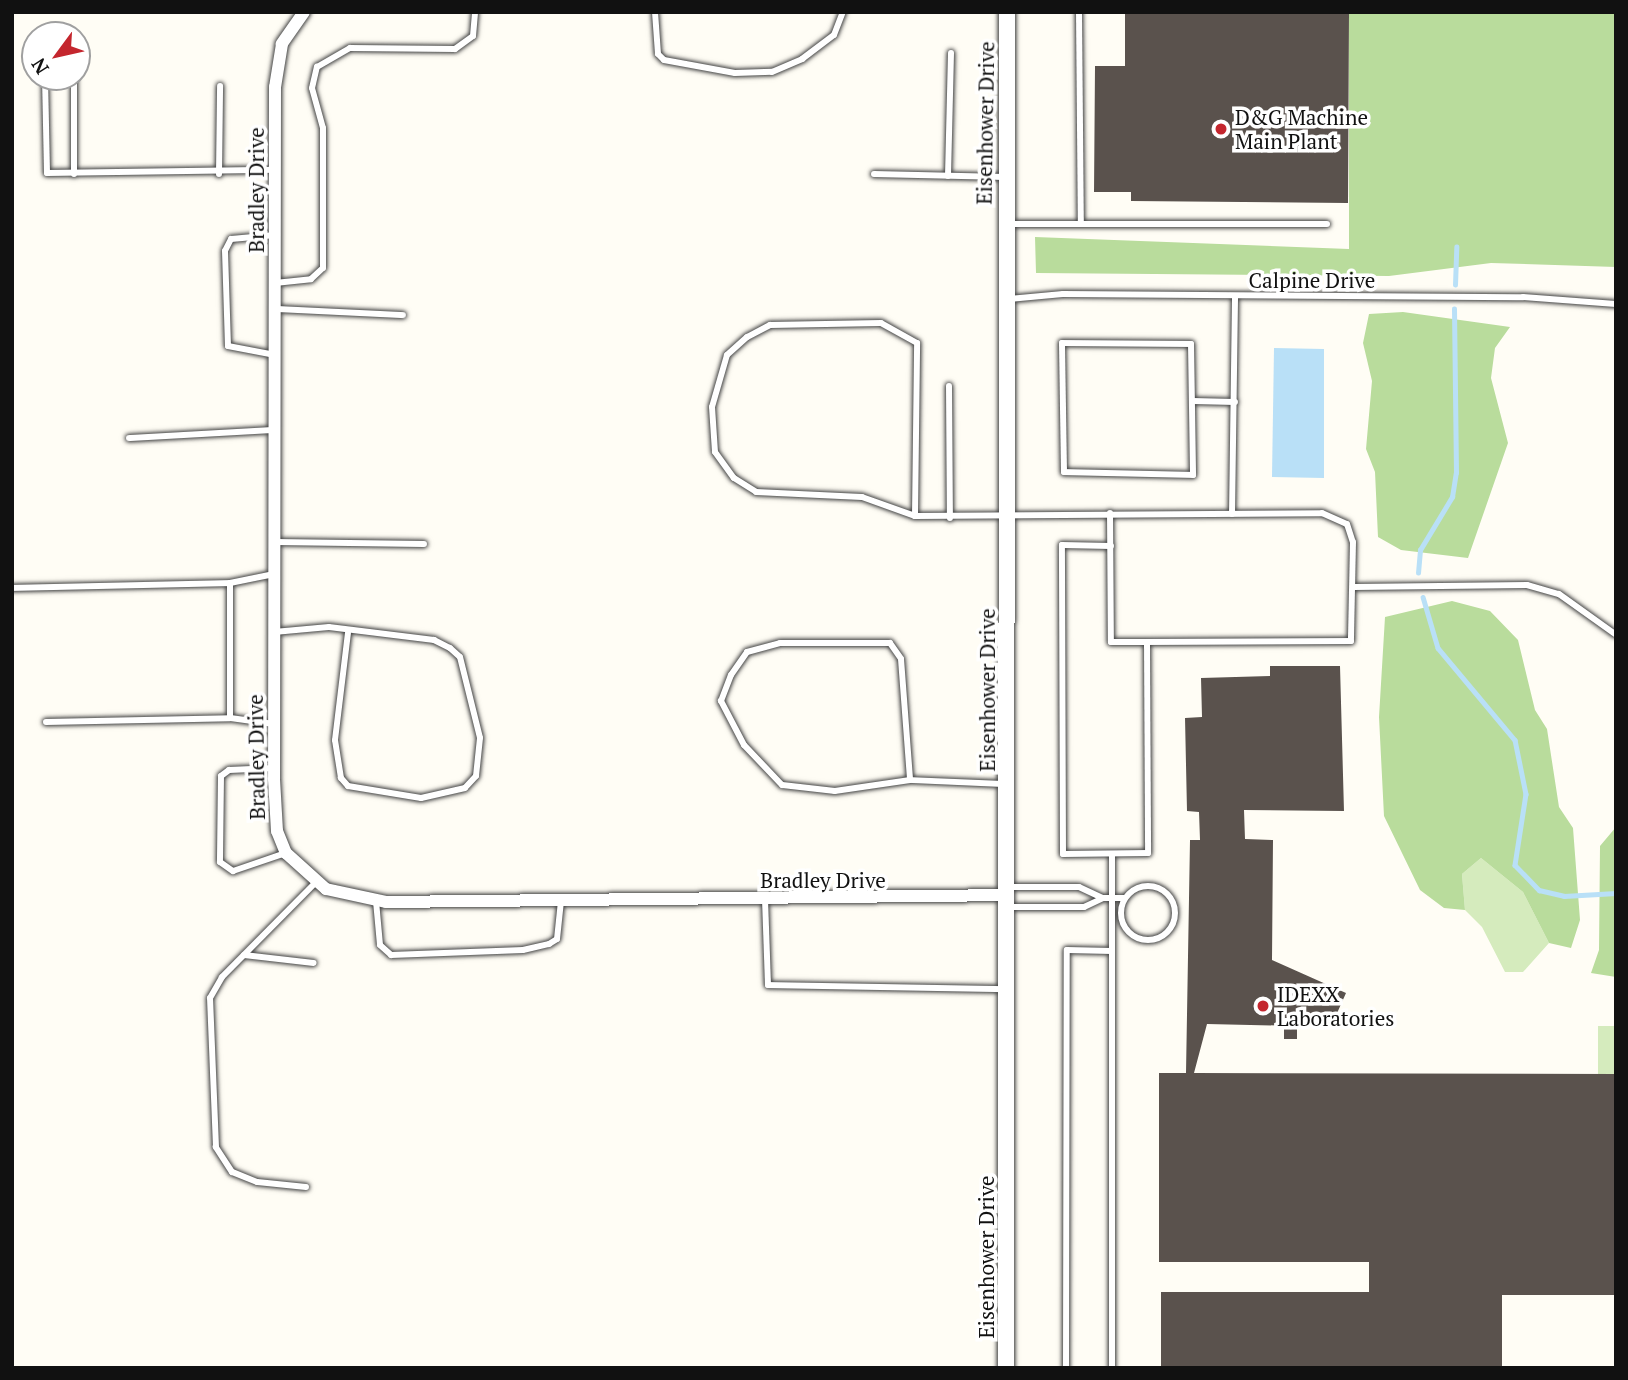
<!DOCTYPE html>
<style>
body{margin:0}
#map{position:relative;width:1628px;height:1380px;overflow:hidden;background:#fffdf5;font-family:"PT Serif",serif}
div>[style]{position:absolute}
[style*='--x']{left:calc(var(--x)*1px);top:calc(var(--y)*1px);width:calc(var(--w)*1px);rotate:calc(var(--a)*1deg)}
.green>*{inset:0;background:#d5ebbd}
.forest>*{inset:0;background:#b9dc9c}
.water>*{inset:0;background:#b9e0f7}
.stream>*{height:4.5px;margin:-2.25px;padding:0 2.25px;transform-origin:2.25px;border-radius:2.25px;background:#b9e0f7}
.building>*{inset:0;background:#5a524d}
.roads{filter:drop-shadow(0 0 2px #444) drop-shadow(0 0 2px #444)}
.service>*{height:6px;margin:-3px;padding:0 3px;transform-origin:3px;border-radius:3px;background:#fff}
.service>.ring{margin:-3px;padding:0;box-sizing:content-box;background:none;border:6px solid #fff;border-radius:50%}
.minor>*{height:12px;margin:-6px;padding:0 6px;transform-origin:6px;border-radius:6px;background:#fff}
.tertiary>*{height:16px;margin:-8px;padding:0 8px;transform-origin:8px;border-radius:8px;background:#fff}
.dots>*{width:19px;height:19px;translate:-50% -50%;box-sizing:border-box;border:4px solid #fff;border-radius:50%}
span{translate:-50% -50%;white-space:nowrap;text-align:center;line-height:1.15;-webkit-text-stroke:7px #fff;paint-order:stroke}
.poi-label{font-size:21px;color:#111}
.left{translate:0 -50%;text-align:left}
.street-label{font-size:21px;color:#111}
.frame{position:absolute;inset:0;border:14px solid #111;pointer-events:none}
.north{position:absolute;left:21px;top:21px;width:70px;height:70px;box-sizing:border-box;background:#fff;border:2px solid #a0a0a0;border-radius:50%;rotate:237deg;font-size:19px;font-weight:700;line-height:28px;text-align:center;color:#111}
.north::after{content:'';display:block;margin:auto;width:24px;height:32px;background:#c4262e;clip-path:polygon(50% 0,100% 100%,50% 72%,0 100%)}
</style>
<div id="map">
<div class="green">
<div style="clip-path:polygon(1481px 858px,1523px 892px,1549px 943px,1523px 972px,1505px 972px,1482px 927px,1465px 910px,1462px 874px)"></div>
<div style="clip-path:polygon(1598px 1026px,1616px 1026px,1616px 1074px,1598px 1074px)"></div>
</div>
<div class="forest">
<div style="clip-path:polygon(1349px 12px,1616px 12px,1616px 267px,1491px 263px,1389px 276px,1036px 273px,1035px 237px,1349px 249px)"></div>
<div style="clip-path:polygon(1403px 312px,1510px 327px,1495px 348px,1491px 378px,1508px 443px,1468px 558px,1401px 550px,1378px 537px,1375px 472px,1366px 449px,1372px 381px,1363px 343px,1369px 314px)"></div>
<div style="clip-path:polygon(1452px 601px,1490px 611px,1518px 640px,1535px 710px,1547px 729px,1559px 807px,1573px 828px,1580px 920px,1571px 948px,1549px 943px,1523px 892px,1481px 858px,1462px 874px,1465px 910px,1444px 908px,1420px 890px,1384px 816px,1379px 717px,1385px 617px)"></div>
<div style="clip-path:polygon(1616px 827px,1616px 977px,1591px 973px,1599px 950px,1600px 846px)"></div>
</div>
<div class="water">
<div style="clip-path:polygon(1274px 348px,1324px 349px,1324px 478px,1272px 477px)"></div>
</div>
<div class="stream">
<div style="--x:1455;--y:285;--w:38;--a:-88"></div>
<div style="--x:1418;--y:573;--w:23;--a:-85"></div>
<div style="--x:1420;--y:550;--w:62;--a:-58.9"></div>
<div style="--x:1452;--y:497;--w:24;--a:-81"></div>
<div style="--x:1456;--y:473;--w:164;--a:-90.7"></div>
<div style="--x:1423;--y:597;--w:53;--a:73.6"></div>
<div style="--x:1438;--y:648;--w:120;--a:50.1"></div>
<div style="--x:1515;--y:740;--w:55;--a:78.5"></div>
<div style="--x:1526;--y:794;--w:72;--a:98.8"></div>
<div style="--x:1515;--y:865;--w:35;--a:46"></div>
<div style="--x:1539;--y:890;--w:26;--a:13"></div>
<div style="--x:1564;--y:896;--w:52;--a:-3.3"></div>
</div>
<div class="building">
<div style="clip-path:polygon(1349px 13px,1348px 203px,1131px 201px,1131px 192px,1094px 192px,1095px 66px,1125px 66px,1125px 14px)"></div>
<div style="clip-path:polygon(1270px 666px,1340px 666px,1344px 811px,1244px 810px,1245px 839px,1273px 840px,1272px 960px,1346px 993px,1334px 1020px,1298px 1020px,1299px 1026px,1207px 1024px,1194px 1073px,1616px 1074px,1616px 1295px,1502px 1295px,1502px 1368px,1161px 1368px,1161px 1292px,1369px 1292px,1369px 1262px,1159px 1262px,1159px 1073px,1186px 1073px,1190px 840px,1200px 840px,1199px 812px,1187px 811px,1185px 718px,1202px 717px,1201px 678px,1270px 676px)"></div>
<div style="clip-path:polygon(1284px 1028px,1297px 1028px,1297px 1039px,1284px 1039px)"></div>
</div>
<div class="roads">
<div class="service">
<div style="--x:655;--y:12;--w:42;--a:85.9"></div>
<div style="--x:658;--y:54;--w:8;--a:45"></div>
<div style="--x:664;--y:60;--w:72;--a:10.4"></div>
<div style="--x:735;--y:73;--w:37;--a:-2"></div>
<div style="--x:772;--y:72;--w:33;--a:-23"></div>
<div style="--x:802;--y:59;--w:40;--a:-37"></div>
<div style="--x:834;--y:35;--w:25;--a:-69"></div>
<div style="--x:1079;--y:12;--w:212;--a:89.5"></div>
<div style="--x:45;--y:77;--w:96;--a:88.8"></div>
<div style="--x:47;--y:173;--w:228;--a:-0.8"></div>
<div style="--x:74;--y:77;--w:97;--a:90"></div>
<div style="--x:219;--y:174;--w:88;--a:-89.3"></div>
<div style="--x:874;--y:174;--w:131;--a:1.3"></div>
<div style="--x:948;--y:176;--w:123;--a:-88.6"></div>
<div style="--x:1007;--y:224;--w:320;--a:0"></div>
<div style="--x:275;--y:235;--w:44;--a:174.8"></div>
<div style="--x:231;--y:239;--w:13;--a:117"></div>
<div style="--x:225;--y:251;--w:95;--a:88.2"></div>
<div style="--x:228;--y:346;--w:48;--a:10.8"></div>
<div style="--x:275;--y:283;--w:36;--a:-6"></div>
<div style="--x:311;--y:279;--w:16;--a:-43"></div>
<div style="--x:323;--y:268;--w:140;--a:-90"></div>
<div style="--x:323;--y:128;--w:41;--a:-105.4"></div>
<div style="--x:312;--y:88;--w:22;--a:-77"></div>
<div style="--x:317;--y:67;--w:38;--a:-30"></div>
<div style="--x:350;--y:48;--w:105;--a:0.5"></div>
<div style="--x:455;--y:49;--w:22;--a:-36"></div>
<div style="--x:473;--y:36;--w:24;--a:-85"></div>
<div style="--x:1009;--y:299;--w:54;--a:-5.3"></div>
<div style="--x:1063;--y:294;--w:460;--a:0.4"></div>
<div style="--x:1523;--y:297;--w:93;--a:4.3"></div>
<div style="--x:275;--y:309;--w:128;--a:2.7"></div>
<div style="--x:1062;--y:343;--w:129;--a:0.4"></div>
<div style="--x:1191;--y:344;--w:131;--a:89.1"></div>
<div style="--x:1193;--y:475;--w:129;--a:-178.7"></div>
<div style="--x:1064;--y:472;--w:129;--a:-90.9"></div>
<div style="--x:949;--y:386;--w:132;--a:89.6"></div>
<div style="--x:1193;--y:401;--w:42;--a:1.4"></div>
<div style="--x:129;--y:438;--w:145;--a:-3.2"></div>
<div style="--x:1110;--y:513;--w:129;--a:89.6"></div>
<div style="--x:1111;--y:642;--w:36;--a:0"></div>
<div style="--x:1232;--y:514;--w:217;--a:-89.2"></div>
<div style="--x:915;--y:516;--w:173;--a:-89.3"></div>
<div style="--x:917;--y:343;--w:41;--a:-150.9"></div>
<div style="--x:881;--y:323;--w:111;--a:179"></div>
<div style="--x:770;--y:325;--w:26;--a:152"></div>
<div style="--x:747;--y:337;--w:27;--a:138"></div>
<div style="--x:727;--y:355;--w:54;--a:106.1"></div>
<div style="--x:712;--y:407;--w:45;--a:86.2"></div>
<div style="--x:715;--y:452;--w:32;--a:54"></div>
<div style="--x:734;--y:478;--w:26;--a:32"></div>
<div style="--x:756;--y:492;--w:106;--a:2.7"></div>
<div style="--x:862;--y:497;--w:56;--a:19.7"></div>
<div style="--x:915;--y:516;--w:407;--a:-0.4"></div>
<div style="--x:1322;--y:513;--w:27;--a:24"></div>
<div style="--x:1347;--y:524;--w:19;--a:72"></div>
<div style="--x:1353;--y:542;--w:99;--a:91.2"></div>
<div style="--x:1351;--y:641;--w:204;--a:179.7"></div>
<div style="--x:1147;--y:642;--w:211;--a:89.7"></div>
<div style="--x:1148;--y:853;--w:85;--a:179.3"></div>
<div style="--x:1063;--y:854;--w:309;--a:-90.2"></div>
<div style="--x:1062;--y:545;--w:49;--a:1.2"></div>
<div style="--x:275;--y:542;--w:149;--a:0.8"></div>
<div style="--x:1354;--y:587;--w:173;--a:-0.7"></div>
<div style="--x:1527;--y:585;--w:33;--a:16"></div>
<div style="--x:1559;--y:594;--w:69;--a:35.5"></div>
<div style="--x:12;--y:588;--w:218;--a:-1.3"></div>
<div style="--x:274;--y:632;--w:55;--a:-5.2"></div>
<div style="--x:329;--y:627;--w:106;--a:7.1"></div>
<div style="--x:434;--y:640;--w:18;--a:27"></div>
<div style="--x:450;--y:648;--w:13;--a:42"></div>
<div style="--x:460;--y:657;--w:83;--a:76.1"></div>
<div style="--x:480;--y:738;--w:38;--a:96"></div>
<div style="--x:476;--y:776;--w:16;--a:133"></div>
<div style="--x:465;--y:788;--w:45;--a:167.2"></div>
<div style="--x:421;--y:798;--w:74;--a:-170.7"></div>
<div style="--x:348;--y:786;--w:11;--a:-131"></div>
<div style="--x:341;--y:778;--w:38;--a:-99"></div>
<div style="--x:335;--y:740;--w:108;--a:-83.1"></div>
<div style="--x:46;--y:722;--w:184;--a:-1.2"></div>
<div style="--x:274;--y:724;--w:44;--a:-172.2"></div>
<div style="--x:230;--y:718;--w:135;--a:-90"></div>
<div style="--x:230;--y:583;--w:45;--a:-11.6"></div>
<div style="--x:274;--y:768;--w:45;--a:177.5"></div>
<div style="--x:229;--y:770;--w:10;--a:143"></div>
<div style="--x:221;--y:776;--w:86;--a:90.7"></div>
<div style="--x:220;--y:862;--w:16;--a:35"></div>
<div style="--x:233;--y:871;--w:56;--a:-18.8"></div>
<div style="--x:910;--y:780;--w:76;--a:171.7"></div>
<div style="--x:835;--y:791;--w:53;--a:-173.5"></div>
<div style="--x:782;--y:785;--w:55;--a:-133.5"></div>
<div style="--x:744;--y:745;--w:50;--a:-117.6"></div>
<div style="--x:721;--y:701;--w:28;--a:-69"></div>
<div style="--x:731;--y:675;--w:28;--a:-55"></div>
<div style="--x:747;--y:652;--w:34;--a:-15"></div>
<div style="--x:780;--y:643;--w:110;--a:0"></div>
<div style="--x:890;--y:643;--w:19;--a:55"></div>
<div style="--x:901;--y:659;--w:121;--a:85.7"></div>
<div style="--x:910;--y:780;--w:96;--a:2.4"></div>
<div style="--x:1112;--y:855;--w:513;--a:90"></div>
<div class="ring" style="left:1121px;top:886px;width:48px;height:48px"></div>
<div style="--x:1009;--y:887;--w:70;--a:0"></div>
<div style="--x:1079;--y:887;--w:26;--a:25"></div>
<div style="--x:765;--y:899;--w:86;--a:88"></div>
<div style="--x:768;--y:985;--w:238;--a:1"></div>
<div style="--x:376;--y:901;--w:44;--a:84.8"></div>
<div style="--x:380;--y:945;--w:15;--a:42"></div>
<div style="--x:391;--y:955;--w:132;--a:-2.2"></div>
<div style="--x:523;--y:950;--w:27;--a:-13"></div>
<div style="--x:549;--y:944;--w:9;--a:-32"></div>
<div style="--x:557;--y:939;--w:39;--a:-84"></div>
<div style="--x:1007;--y:907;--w:77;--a:0"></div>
<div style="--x:1084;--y:907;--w:21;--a:-25"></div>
<div style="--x:1103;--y:898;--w:22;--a:0"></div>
<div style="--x:244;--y:955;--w:70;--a:6.5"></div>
<div style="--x:306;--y:1187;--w:49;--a:-174.2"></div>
<div style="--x:257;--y:1182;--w:27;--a:-158"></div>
<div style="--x:232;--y:1172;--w:30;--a:-123"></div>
<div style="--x:216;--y:1147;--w:149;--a:-92.3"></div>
<div style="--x:210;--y:998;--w:24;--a:-60"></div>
<div style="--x:222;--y:977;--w:132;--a:-45.3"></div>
<div style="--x:1066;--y:1368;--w:418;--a:-89.9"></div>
<div style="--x:1067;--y:950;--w:45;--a:1.3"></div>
</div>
<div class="minor">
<div style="--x:304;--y:12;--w:39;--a:125"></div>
<div style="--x:282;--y:44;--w:44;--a:99.2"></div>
<div style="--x:275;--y:87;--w:692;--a:90.08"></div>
<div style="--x:274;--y:779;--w:52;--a:86.7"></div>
<div style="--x:277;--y:831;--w:24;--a:68"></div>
<div style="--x:286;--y:853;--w:54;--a:42"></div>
<div style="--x:326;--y:889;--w:61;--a:12.2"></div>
<div style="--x:386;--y:902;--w:622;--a:-0.64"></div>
</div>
<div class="tertiary">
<div style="--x:1006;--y:1368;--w:1356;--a:-89.96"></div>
</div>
</div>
<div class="dots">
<div style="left:1221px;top:129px;background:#c4262e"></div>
<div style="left:1263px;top:1006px;background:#c4262e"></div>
</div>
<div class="poi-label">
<span class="left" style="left:1235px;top:129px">D&amp;G Machine<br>Main Plant</span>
<span class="left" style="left:1277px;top:1006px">IDEXX<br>Laboratories</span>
</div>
<div class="street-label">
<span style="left:985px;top:123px;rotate:-89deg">Eisenhower Drive</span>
<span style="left:256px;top:190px;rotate:-90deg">Bradley Drive</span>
<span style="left:1312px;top:280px">Calpine Drive</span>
<span style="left:987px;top:690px;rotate:-90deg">Eisenhower Drive</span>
<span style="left:256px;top:757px;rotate:-91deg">Bradley Drive</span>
<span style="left:823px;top:880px">Bradley Drive</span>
<span style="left:986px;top:1257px;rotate:-90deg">Eisenhower Drive</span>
</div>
<div class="frame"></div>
<div class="north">N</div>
</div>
